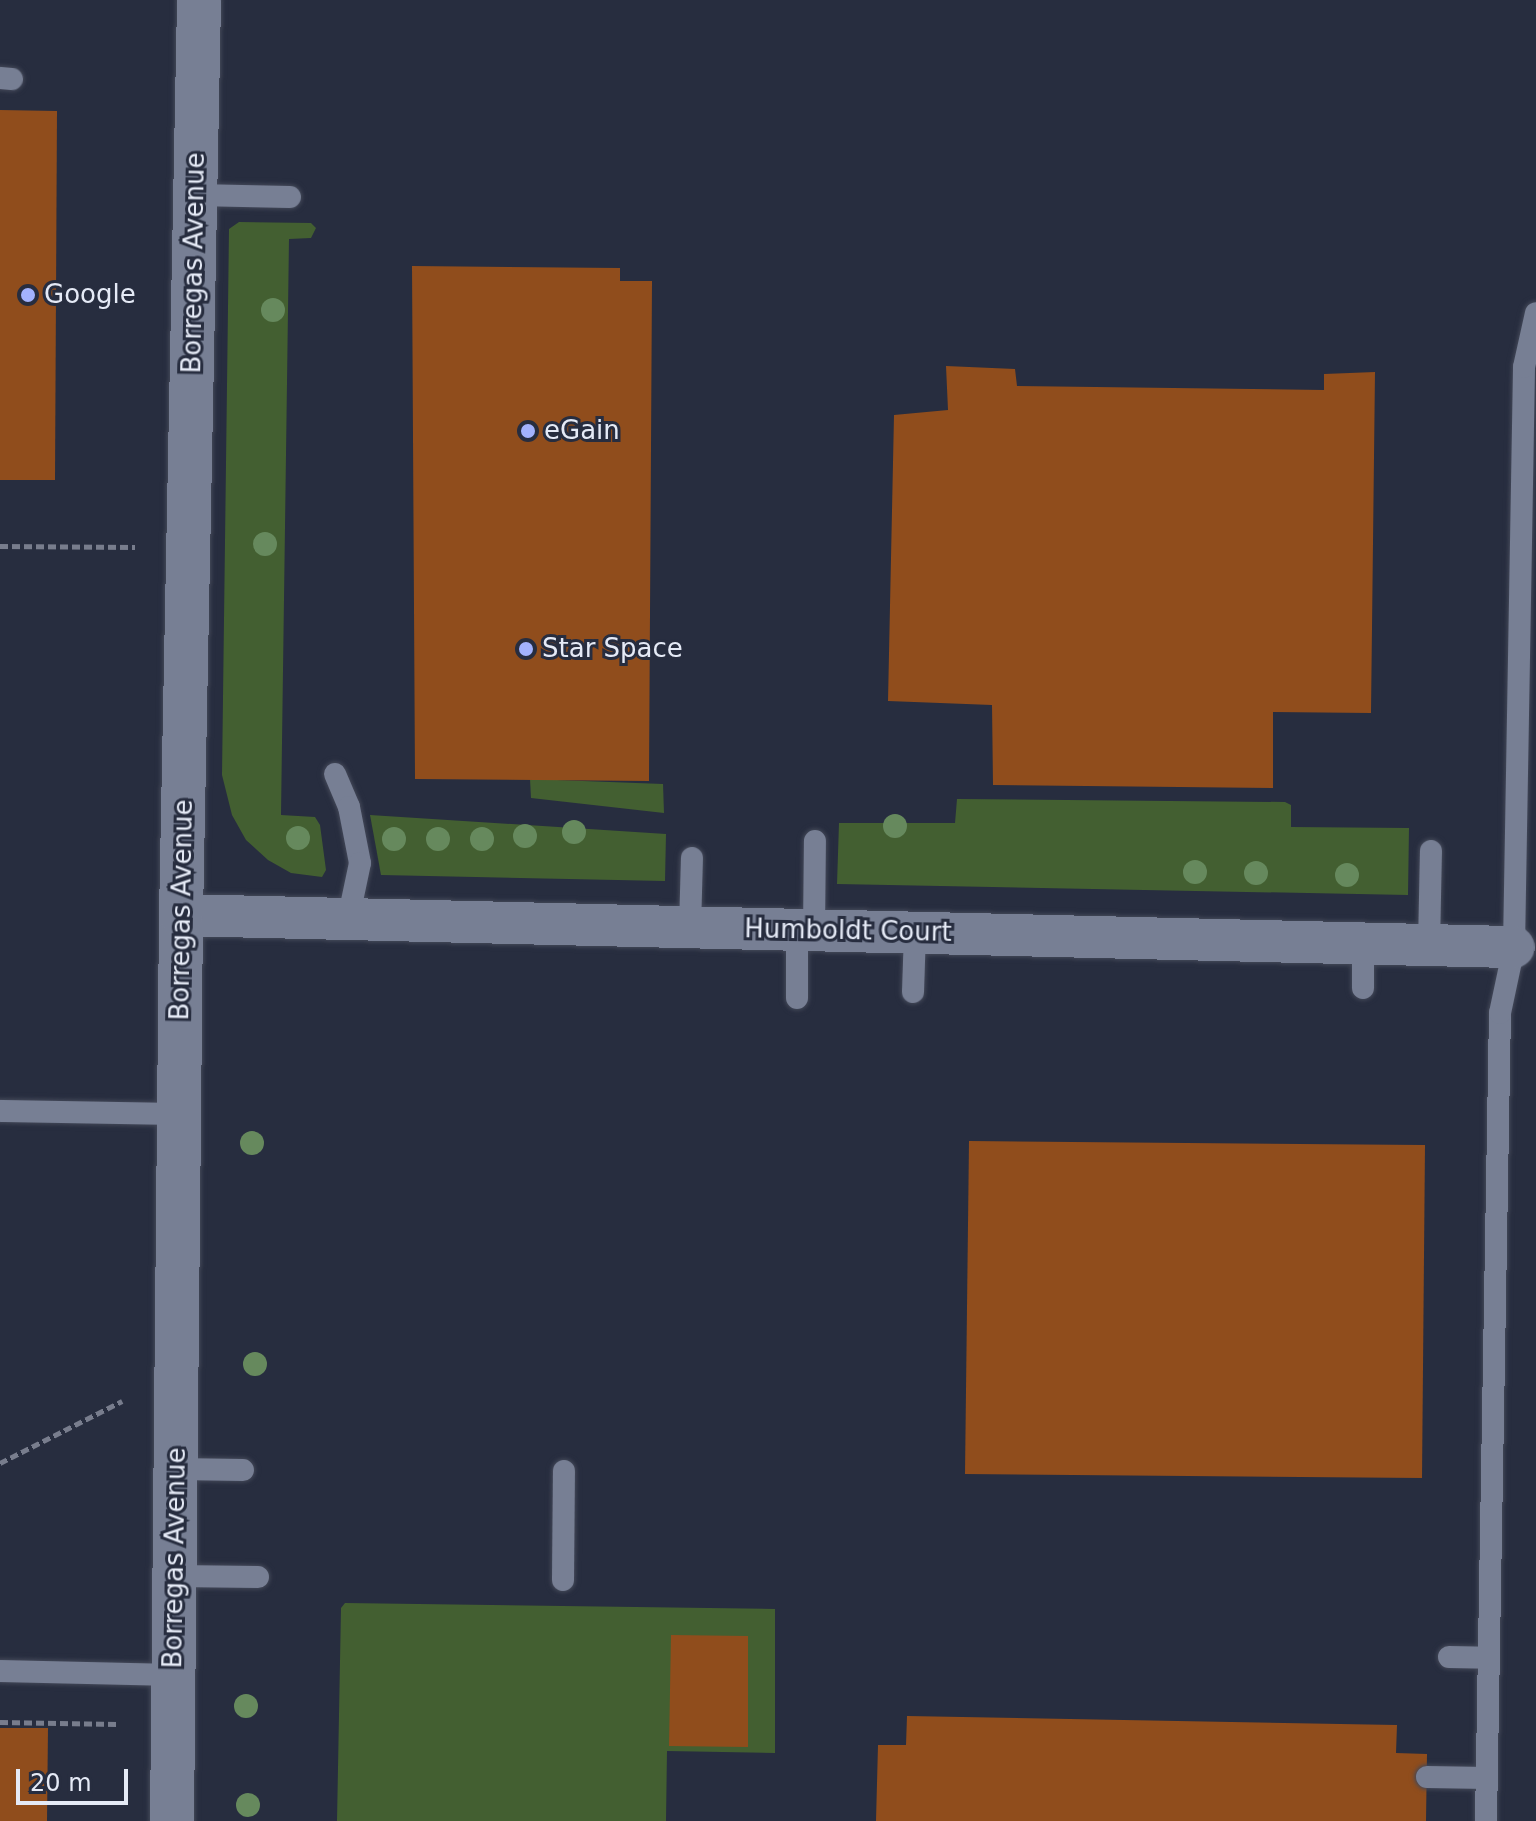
<!DOCTYPE html>
<style>
body{margin:0}
#map{position:relative;width:1536px;height:1821px;overflow:hidden;background:#272d3f;font-family:"DejaVu Sans",sans-serif}
div>[style]{position:absolute}
[style*='--x']{left:calc(var(--x)*1px);top:calc(var(--y)*1px);width:calc(var(--w)*1px);rotate:calc(var(--a)*1deg)}
.green>*{inset:0;background:#435f31}
.building>*{inset:0;background:#904d1c}
.path>*{height:5px;margin-top:-2.5px;transform-origin:0;background:repeating-linear-gradient(90deg,#787d8d 0 8px,transparent 0 12px)}
.roads{filter:drop-shadow(0 0 2px #434858) drop-shadow(0 0 2px #434858)}
.service>*{height:22px;margin:-11px;padding:0 11px;transform-origin:11px;border-radius:11px;background:#777f94}
.minor>*{height:42px;margin:-21px;padding:0 21px;transform-origin:21px;border-radius:21px;background:#777f94}
.tertiary>*{height:44px;margin:-22px;padding:0 22px;transform-origin:22px;border-radius:22px;background:#777f94}
.trees>*{width:24px;height:24px;margin:-12px;border-radius:50%;background:#66895d}
.dots>*{width:22px;height:22px;translate:-50% -50%;box-sizing:border-box;border:4px solid #272d3f;border-radius:50%}
span{translate:-50% -50%;white-space:nowrap;text-align:center;line-height:1.15;-webkit-text-stroke:6px #272d3f;paint-order:stroke}
.street-label{font-size:26px;color:#e5eaf6}
.poi-label{font-size:26px;color:#e5eaf6}
.left{translate:0 -50%;text-align:left}
.scale{position:absolute;left:16px;top:1769px;width:112px;height:36px;box-sizing:border-box;border:4px solid #e5eaf6;border-top:0;padding-left:10px;font-size:24px;line-height:28px;white-space:nowrap;color:#e5eaf6;-webkit-text-stroke:6px #272d3f;paint-order:stroke}
</style>
<div id="map">
<div class="green">
<div style="clip-path:polygon(239px 222px,311px 223px,316px 228px,311px 238px,289px 239px,281px 815px,315px 817px,320px 825px,326px 870px,322px 877px,291px 873px,268px 860px,246px 840px,232px 815px,222px 775px,229px 229px)"></div>
<div style="clip-path:polygon(530px 779px,663px 784px,664px 813px,531px 798px)"></div>
<div style="clip-path:polygon(957px 799px,1285px 802px,1291px 805px,1291px 827px,1409px 828px,1408px 895px,837px 884px,839px 823px,955px 823px)"></div>
<div style="clip-path:polygon(370px 815px,666px 834px,665px 881px,381px 875px)"></div>
<div style="clip-path:polygon(345px 1603px,775px 1609px,775px 1753px,667px 1751px,666px 1821px,337px 1821px,341px 1608px)"></div>
</div>
<div class="building">
<div style="clip-path:polygon(0 110px,57px 111px,55px 480px,0 480px)"></div>
<div style="clip-path:polygon(412px 266px,620px 268px,620px 281px,652px 281px,649px 781px,415px 779px)"></div>
<div style="clip-path:polygon(946px 366px,1015px 369px,1017px 386px,1324px 390px,1324px 374px,1375px 372px,1371px 713px,1273px 712px,1273px 788px,993px 785px,992px 705px,888px 701px,894px 415px,948px 410px)"></div>
<div style="clip-path:polygon(969px 1141px,1425px 1145px,1422px 1478px,965px 1474px)"></div>
<div style="clip-path:polygon(671px 1635px,748px 1636px,748px 1747px,669px 1746px)"></div>
<div style="clip-path:polygon(907px 1716px,1397px 1725px,1396px 1753px,1427px 1754px,1426px 1821px,876px 1821px,878px 1745px,906px 1745px)"></div>
<div style="clip-path:polygon(0 1728px,48px 1728px,47px 1821px,0 1821px)"></div>
</div>
<div class="path">
<div style="--x:0;--y:546;--w:135;--a:0.4"></div>
<div style="--x:0;--y:1463;--w:137;--a:-26.9"></div>
<div style="--x:0;--y:1722;--w:117;--a:1"></div>
</div>
<div class="roads">
<div class="service">
<div style="--x:0;--y:78;--w:12;--a:5"></div>
<div style="--x:195;--y:195;--w:95;--a:1.2"></div>
<div style="--x:335;--y:774;--w:36;--a:67"></div>
<div style="--x:349;--y:807;--w:57;--a:78.9"></div>
<div style="--x:360;--y:863;--w:58;--a:101.9"></div>
<div style="--x:690;--y:928;--w:70;--a:-88.4"></div>
<div style="--x:797;--y:930;--w:68;--a:90"></div>
<div style="--x:814;--y:930;--w:89;--a:-89.4"></div>
<div style="--x:1363;--y:943;--w:45;--a:90"></div>
<div style="--x:1429;--y:945;--w:94;--a:-88.8"></div>
<div style="--x:913;--y:992;--w:59;--a:-88.1"></div>
<div style="--x:0;--y:1111;--w:180;--a:1"></div>
<div style="--x:176;--y:1469;--w:67;--a:0.9"></div>
<div style="--x:175;--y:1576;--w:83;--a:0.7"></div>
<div style="--x:563;--y:1580;--w:109;--a:-89.5"></div>
<div style="--x:1449;--y:1657;--w:39;--a:1"></div>
<div style="--x:0;--y:1671;--w:174;--a:1.3"></div>
<div style="--x:1427;--y:1777;--w:60;--a:1"></div>
<div style="--x:1486;--y:1821;--w:808;--a:-89.01"></div>
<div style="--x:1500;--y:1013;--w:67;--a:-78"></div>
<div style="--x:1514;--y:947;--w:580;--a:-89.01"></div>
<div style="--x:1524;--y:367;--w:55;--a:-77.5"></div>
</div>
<div class="minor">
<div style="--x:181;--y:915;--w:1333;--a:1.38"></div>
</div>
<div class="tertiary">
<div style="--x:172;--y:1821;--w:906;--a:-89.43"></div>
<div style="--x:181;--y:915;--w:915;--a:-88.87"></div>
</div>
</div>
<div class="trees">
<div style="left:273px;top:310px"></div>
<div style="left:265px;top:544px"></div>
<div style="left:895px;top:826px"></div>
<div style="left:574px;top:832px"></div>
<div style="left:525px;top:836px"></div>
<div style="left:298px;top:838px"></div>
<div style="left:394px;top:839px"></div>
<div style="left:438px;top:839px"></div>
<div style="left:482px;top:839px"></div>
<div style="left:1195px;top:872px"></div>
<div style="left:1256px;top:873px"></div>
<div style="left:1347px;top:875px"></div>
<div style="left:252px;top:1143px"></div>
<div style="left:255px;top:1364px"></div>
<div style="left:246px;top:1706px"></div>
<div style="left:248px;top:1805px"></div>
</div>
<div class="dots">
<div style="left:28px;top:295px;background:#a3b2fd"></div>
<div style="left:528px;top:431px;background:#a3b2fd"></div>
<div style="left:526px;top:649px;background:#a3b2fd"></div>
</div>
<div class="street-label">
<span style="left:194px;top:263px;rotate:-89deg">Borregas Avenue</span>
<span style="left:182px;top:910px;rotate:-89deg">Borregas Avenue</span>
<span style="left:848px;top:931px;rotate:1deg">Humboldt Court</span>
<span style="left:175px;top:1558px;rotate:-89deg">Borregas Avenue</span>
</div>
<div class="poi-label">
<span class="left" style="left:44px;top:295px">Google</span>
<span class="left" style="left:544px;top:431px">eGain</span>
<span class="left" style="left:542px;top:649px">Star Space</span>
</div>
<div class="scale">20 m</div>
</div>
